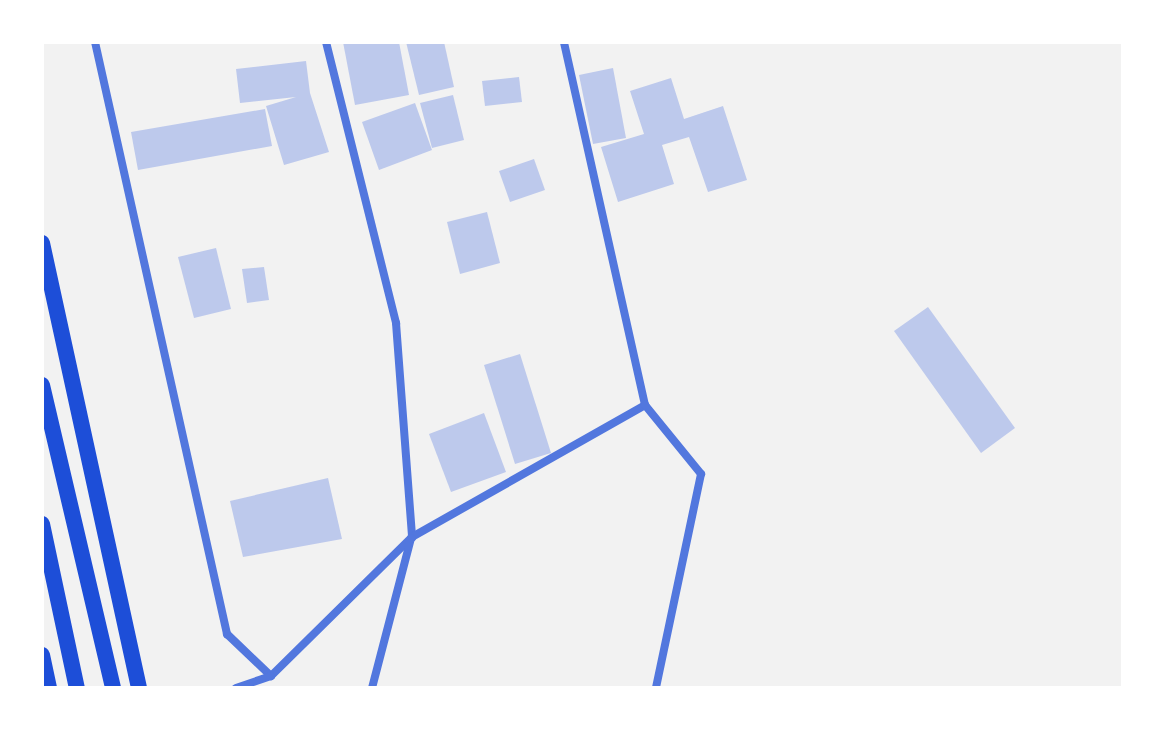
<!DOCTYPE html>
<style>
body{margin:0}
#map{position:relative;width:1165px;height:730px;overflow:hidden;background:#f2f2f2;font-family:Roboto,sans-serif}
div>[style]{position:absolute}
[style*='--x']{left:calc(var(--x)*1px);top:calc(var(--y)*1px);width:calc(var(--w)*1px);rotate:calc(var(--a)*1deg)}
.building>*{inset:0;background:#bdc9ec}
.minor>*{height:8px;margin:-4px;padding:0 4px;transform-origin:4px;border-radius:4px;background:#5277de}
.secondary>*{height:16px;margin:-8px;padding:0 8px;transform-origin:8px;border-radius:8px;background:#1d4ed8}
span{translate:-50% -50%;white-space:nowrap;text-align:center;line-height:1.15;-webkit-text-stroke:8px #fff;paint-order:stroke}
.frame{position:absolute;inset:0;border:44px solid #fff;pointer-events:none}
</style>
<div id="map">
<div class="building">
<div style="clip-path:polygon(343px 42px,399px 42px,409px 95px,355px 105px)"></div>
<div style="clip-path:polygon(406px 42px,444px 42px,454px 87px,419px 95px)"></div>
<div style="clip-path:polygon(306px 61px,310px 93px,329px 152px,284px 165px,266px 106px,296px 97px,240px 103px,236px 69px)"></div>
<div style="clip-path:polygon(613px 68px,626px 138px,593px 144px,579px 75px)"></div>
<div style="clip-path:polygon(519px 77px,522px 102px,485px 106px,482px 81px)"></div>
<div style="clip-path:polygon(671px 78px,684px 119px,723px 106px,747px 180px,708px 192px,689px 137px,662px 145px,674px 184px,618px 202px,601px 147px,644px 134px,630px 91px)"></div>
<div style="clip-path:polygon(453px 95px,464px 140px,432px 148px,420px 103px)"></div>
<div style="clip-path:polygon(415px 103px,432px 150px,379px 170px,362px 122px)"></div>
<div style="clip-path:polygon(265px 109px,272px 146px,138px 170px,131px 132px)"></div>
<div style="clip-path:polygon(534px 159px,545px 190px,510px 202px,499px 171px)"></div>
<div style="clip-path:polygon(487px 212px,500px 263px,460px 274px,447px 222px)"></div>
<div style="clip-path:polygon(216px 248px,231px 309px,194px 318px,178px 257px)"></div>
<div style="clip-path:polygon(264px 267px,269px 300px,247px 303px,242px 269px)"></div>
<div style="clip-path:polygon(928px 307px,1015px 428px,981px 453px,894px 331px)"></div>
<div style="clip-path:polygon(520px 354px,551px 453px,515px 464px,484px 365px)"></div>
<div style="clip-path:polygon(484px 413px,506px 472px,451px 492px,429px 434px)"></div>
<div style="clip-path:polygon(328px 478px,342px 539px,243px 557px,230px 501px)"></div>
</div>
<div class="minor">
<div style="--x:95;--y:42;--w:607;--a:77.43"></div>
<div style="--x:227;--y:634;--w:61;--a:43.7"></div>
<div style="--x:271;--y:676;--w:198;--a:-44.6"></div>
<div style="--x:326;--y:42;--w:290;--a:76"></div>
<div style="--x:396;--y:323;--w:215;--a:85.7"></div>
<div style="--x:412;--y:537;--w:268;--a:-29.5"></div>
<div style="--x:645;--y:405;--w:372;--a:-102.6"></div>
<div style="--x:645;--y:405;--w:89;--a:50.9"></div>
<div style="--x:701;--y:474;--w:219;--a:101.9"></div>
<div style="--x:236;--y:688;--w:37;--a:-19"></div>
<div style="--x:372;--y:688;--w:155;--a:-75.4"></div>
</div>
<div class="secondary">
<div style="--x:42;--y:243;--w:455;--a:77.7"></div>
<div style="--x:42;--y:385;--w:311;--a:76.8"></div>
<div style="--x:42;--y:524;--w:168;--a:78"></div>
<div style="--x:42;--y:655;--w:34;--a:78"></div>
</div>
<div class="frame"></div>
</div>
